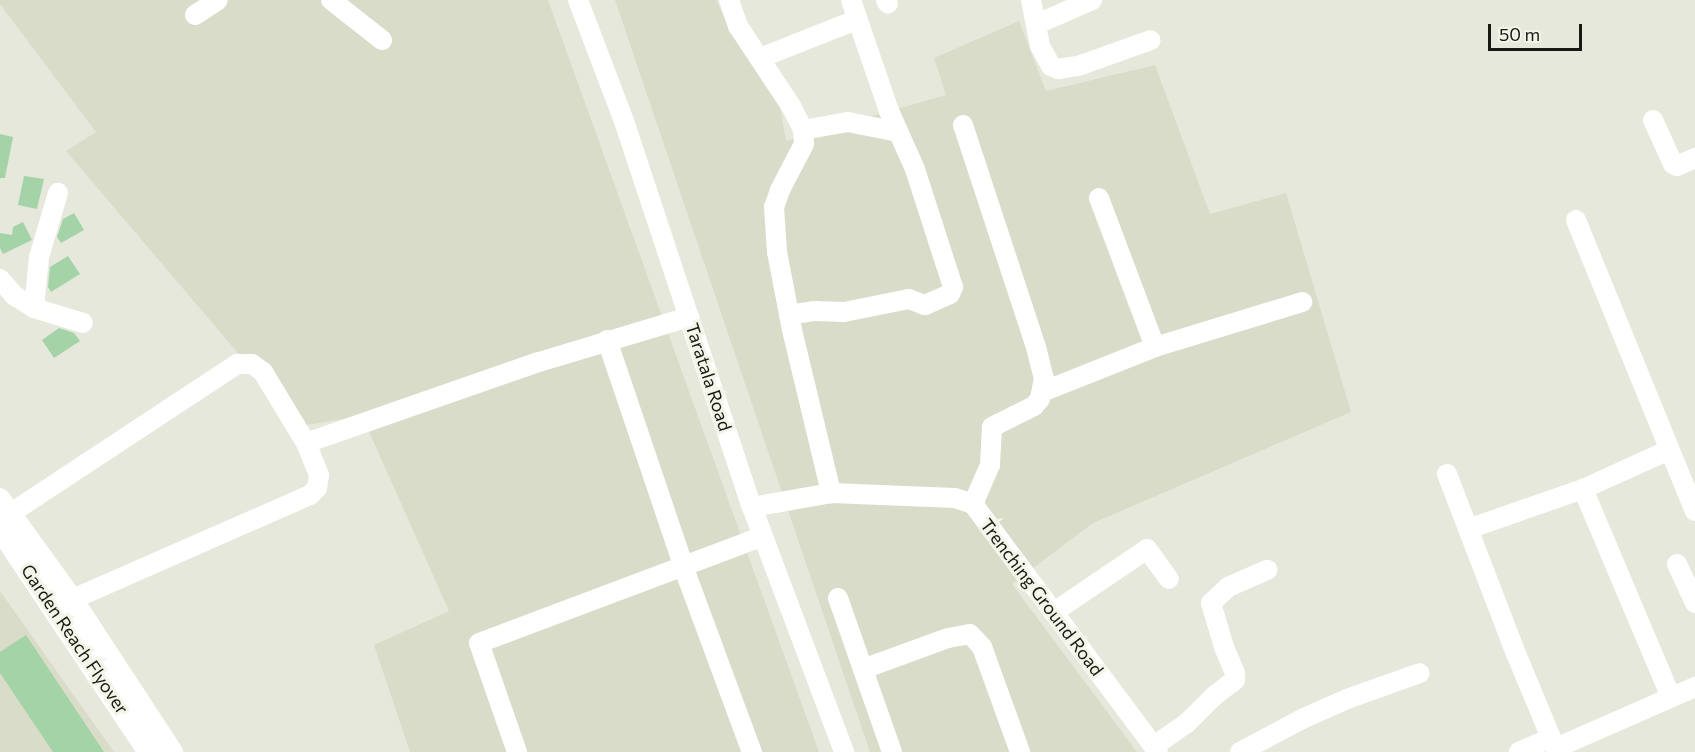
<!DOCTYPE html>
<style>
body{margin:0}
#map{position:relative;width:1695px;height:752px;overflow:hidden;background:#e6e8db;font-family:Commissioner,sans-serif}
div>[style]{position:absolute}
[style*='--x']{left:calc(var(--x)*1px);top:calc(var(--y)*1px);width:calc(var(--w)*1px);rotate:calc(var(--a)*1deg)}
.built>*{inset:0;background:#d9dcc8}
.building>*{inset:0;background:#a3d3a7}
.minor>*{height:20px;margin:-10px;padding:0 10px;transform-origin:10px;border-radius:10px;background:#fff}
.major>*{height:24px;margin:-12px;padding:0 12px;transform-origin:12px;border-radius:12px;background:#fff}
span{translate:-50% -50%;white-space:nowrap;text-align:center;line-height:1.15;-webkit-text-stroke:6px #f3f5e8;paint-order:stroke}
.street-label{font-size:18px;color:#181914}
.scale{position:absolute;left:1488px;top:24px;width:94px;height:27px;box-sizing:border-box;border:3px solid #181914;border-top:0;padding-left:8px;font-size:18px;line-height:21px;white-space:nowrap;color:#181914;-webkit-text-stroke:4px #f3f5e8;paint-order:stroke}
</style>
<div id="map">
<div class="built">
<div style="clip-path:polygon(0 0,548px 0,819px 752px,410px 752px,374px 645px,449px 611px,362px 416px,300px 426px,66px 151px,96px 132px,0 4px)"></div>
<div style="clip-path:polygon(615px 0,716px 0,728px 25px,780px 108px,786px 141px,946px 95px,934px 58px,1019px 21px,1046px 91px,1155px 65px,1210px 214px,1286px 193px,1351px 412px,1093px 523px,1012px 584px,1137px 752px,870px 752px)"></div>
<div style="clip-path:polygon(0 591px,114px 752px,0 752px)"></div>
</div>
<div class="building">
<div style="clip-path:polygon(0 134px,13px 137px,5px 178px,0 178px)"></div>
<div style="clip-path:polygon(24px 176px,44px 179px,37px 209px,18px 205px)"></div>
<div style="clip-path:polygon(74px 213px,84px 230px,61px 243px,57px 237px,63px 219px)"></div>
<div style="clip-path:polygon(23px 222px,32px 240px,3px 254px,0 248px,0 233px,12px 235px,13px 227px)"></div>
<div style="clip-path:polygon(68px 256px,80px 274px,51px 292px,48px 287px,50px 267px)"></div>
<div style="clip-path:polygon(59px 328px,74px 333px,80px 341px,54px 358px,42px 340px)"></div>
<div style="clip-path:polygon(26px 635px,104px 752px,53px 752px,0 673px,0 652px)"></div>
</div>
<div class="minor">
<div style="--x:331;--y:0;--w:65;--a:38.1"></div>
<div style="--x:578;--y:0;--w:129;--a:69.2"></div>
<div style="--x:624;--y:121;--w:407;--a:71.7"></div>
<div style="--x:752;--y:507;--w:262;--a:69.4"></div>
<div style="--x:729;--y:0;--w:28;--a:71"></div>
<div style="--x:738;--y:26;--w:96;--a:56.5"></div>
<div style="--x:791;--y:106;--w:27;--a:63"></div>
<div style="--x:803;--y:130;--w:14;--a:86"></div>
<div style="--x:804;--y:144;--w:52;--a:117.6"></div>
<div style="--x:780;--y:190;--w:18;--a:109"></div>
<div style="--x:774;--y:207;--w:45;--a:86.2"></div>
<div style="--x:777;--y:252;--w:79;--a:79.1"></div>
<div style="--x:792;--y:330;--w:168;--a:76.5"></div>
<div style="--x:886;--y:0;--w:4;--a:63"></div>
<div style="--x:1031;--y:0;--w:47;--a:78.9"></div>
<div style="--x:1040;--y:46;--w:23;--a:61"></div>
<div style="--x:1051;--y:66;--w:8;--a:23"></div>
<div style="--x:1058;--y:69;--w:20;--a:-9"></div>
<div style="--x:1078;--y:66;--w:77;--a:-19.6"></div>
<div style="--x:195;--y:15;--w:27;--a:-33"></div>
<div style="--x:1037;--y:24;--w:60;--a:-23.6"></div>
<div style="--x:760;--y:58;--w:103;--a:-21.6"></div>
<div style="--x:1653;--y:120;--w:48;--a:65.6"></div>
<div style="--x:1673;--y:164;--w:4;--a:27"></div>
<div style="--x:1677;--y:166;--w:20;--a:-24"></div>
<div style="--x:963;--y:125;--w:234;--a:71.8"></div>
<div style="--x:1036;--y:347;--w:32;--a:76"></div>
<div style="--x:1044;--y:378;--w:21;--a:101"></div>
<div style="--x:1040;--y:399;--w:9;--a:131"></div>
<div style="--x:1034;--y:406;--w:47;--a:153.4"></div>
<div style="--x:992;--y:427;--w:38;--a:93"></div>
<div style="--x:990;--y:465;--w:43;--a:113.6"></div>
<div style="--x:803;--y:130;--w:46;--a:-10.1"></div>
<div style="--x:848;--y:122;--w:51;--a:11.3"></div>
<div style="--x:1099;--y:198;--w:159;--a:69.4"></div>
<div style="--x:1576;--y:220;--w:314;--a:67.8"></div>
<div style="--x:0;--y:279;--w:23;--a:49"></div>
<div style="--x:15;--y:296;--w:22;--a:32"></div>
<div style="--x:34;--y:308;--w:51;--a:17"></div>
<div style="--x:34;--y:308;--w:51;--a:-84.4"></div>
<div style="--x:39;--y:257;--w:67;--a:-73.5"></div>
<div style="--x:789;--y:315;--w:26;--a:-9"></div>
<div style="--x:815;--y:311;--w:29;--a:2"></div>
<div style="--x:844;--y:312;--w:66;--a:-11.3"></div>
<div style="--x:909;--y:299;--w:17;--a:21"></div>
<div style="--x:925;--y:305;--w:27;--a:-24"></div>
<div style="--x:950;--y:294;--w:8;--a:-67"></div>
<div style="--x:953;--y:287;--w:124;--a:-107.9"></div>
<div style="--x:915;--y:169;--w:64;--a:-114.1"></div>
<div style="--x:889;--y:111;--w:117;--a:-108.9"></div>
<div style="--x:607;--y:340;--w:247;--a:71.3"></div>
<div style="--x:686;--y:574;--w:190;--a:69.7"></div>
<div style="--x:1042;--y:392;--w:122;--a:-21.7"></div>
<div style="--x:1155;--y:347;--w:154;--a:-17"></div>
<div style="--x:1447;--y:474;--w:195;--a:69"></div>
<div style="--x:1517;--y:656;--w:104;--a:67.4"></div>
<div style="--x:1583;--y:489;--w:226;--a:67.1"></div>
<div style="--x:0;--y:498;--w:125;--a:54.1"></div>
<div style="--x:73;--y:599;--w:183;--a:56.8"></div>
<div style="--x:752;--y:507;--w:80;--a:-10"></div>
<div style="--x:831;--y:493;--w:124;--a:2.3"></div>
<div style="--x:955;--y:498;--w:19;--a:18"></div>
<div style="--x:973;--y:504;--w:309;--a:53.3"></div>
<div style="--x:11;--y:513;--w:271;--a:-33.4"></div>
<div style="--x:237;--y:364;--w:15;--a:0"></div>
<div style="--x:252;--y:364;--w:14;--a:36"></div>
<div style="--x:263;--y:372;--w:83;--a:58.8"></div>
<div style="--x:306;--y:443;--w:247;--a:-19.2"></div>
<div style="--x:539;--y:362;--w:157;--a:-16.7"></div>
<div style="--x:1468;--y:529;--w:122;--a:-19.2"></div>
<div style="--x:1583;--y:489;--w:94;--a:-24.4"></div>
<div style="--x:1677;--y:564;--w:43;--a:65.2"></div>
<div style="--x:838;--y:598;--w:163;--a:70.7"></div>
<div style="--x:73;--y:599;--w:259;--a:-23.7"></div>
<div style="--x:310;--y:495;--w:10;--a:-45"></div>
<div style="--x:317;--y:488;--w:13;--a:-81"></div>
<div style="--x:319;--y:475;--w:35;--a:-112"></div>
<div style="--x:1054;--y:612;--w:112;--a:-34.1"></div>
<div style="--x:1147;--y:549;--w:37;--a:54"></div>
<div style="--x:863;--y:669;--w:90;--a:-20"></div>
<div style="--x:948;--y:638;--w:22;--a:-10"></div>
<div style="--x:970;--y:634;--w:18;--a:47"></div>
<div style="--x:982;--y:647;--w:112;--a:70.1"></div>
<div style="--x:1154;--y:746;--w:39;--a:-35"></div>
<div style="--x:1186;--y:724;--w:40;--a:-45"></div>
<div style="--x:1214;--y:696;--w:26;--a:-37"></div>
<div style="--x:1235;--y:680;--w:7;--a:-90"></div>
<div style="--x:1235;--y:673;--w:28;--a:-113"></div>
<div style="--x:1224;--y:647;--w:46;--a:-106.5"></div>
<div style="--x:1211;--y:603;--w:23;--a:-43"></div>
<div style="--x:1228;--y:587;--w:43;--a:-23.6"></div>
<div style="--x:1556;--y:748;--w:152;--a:-23.7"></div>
<div style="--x:517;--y:752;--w:115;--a:-109.2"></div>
<div style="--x:479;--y:643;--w:303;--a:-20.6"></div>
<div style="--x:1240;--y:752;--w:70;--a:-28"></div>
<div style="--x:1302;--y:719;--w:49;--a:-24"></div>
<div style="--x:1347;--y:699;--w:77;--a:-19.6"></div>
<div style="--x:1519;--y:752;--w:35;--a:-24"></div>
</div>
<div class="major">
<div style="--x:0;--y:527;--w:270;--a:56.3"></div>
</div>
<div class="street-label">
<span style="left:709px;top:377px;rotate:72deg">Taratala Road</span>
<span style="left:1042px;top:597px;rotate:53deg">Trenching Ground Road</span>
<span style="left:75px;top:639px;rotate:56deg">Garden Reach Flyover</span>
</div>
<div class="scale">50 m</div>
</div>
